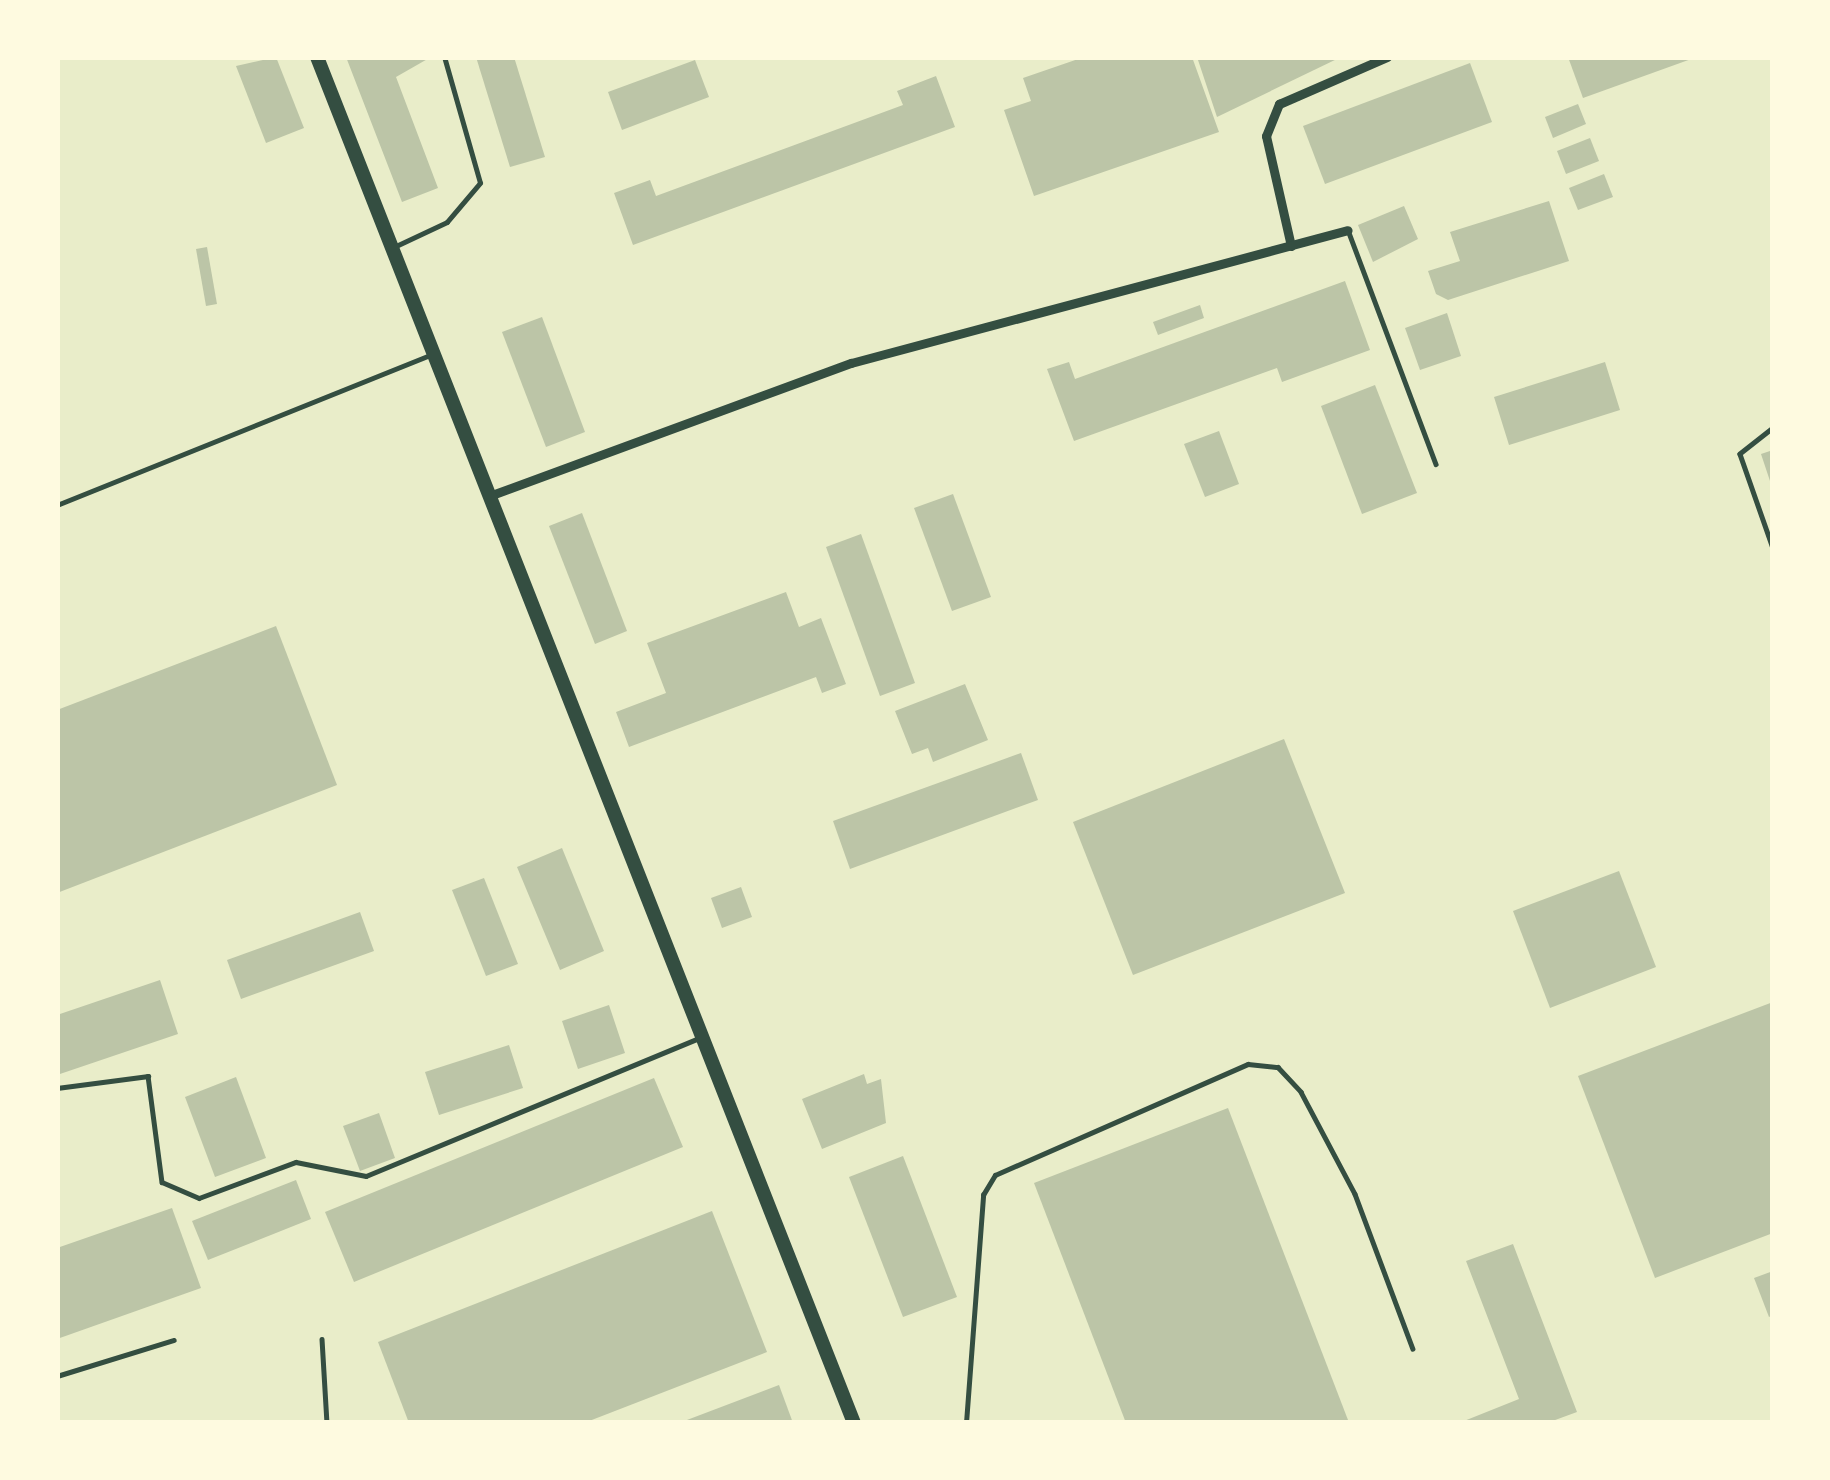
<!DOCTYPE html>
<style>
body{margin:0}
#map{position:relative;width:1830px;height:1480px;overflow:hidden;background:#e9edc9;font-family:"IBM Plex Sans",sans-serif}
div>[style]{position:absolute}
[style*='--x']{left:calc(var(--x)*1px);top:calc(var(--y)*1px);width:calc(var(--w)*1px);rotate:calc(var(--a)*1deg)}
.building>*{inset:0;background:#bcc5a7}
.service>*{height:4.5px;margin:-2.25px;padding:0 2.25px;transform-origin:2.25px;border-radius:2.25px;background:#344e41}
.minor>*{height:9px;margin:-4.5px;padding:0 4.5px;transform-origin:4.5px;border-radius:4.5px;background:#344e41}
.secondary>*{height:14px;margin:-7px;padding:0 7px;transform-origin:7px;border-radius:7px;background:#344e41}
span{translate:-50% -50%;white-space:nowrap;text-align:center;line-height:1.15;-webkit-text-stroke:12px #fefae0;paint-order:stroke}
.frame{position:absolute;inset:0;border:60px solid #fefae0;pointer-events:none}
</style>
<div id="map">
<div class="building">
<div style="clip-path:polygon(276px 57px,304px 128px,266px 143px,236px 66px)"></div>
<div style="clip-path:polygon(346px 57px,431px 57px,396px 77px,438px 188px,402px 202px)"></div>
<div style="clip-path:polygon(476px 57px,514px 57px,545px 157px,510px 167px)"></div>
<div style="clip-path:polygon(1084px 57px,1192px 57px,1219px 132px,1034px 196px,1004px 110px,1031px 101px,1023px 78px)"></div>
<div style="clip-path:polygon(1197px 57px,1339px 57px,1339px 58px,1217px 117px)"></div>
<div style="clip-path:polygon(1568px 57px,1694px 57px,1694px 58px,1583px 98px)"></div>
<div style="clip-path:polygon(695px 60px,709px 97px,622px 130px,608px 92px)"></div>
<div style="clip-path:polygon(1470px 63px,1492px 122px,1325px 184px,1303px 126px)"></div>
<div style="clip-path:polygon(936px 76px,955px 127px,633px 245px,614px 193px,650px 180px,656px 196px,903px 105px,897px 91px)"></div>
<div style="clip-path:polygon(1578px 104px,1586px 124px,1553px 138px,1545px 117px)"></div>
<div style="clip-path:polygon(1590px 138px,1599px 161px,1566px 174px,1557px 151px)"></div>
<div style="clip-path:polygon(1604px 174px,1613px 197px,1578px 210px,1569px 188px)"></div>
<div style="clip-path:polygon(1549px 201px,1569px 261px,1448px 300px,1436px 294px,1428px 271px,1460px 261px,1450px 232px)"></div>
<div style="clip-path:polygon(1404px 206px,1418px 239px,1373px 262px,1358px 225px)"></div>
<div style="clip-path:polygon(207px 247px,217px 304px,206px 306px,196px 249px)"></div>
<div style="clip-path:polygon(1345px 281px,1370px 350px,1282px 382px,1277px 368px,1074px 441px,1047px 369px,1069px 362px,1075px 379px)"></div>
<div style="clip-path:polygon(1200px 305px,1204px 318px,1158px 335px,1153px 322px)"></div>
<div style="clip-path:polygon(1447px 313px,1461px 356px,1420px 370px,1405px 328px)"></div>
<div style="clip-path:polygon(542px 317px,585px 432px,546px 447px,502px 332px)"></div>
<div style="clip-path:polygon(1605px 362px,1620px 410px,1509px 445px,1494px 397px)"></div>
<div style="clip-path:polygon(1375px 385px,1417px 493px,1362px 514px,1321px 406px)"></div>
<div style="clip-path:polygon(1219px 431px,1239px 484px,1205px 497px,1184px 444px)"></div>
<div style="clip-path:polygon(1773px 450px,1773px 487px,1772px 487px,1761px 454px)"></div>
<div style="clip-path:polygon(953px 494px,991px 597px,952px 611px,914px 508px)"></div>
<div style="clip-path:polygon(582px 513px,627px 631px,595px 644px,549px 526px)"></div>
<div style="clip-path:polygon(861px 534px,915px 683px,880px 696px,826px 547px)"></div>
<div style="clip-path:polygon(786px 592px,799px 627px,821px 618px,846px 684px,822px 693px,816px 677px,629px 747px,616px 712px,666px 693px,647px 643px)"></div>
<div style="clip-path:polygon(276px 626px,337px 785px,57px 893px,57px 710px)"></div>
<div style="clip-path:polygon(965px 684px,988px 740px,933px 762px,928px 748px,912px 754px,895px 711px)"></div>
<div style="clip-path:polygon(1284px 739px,1345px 893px,1133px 975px,1073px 822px)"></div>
<div style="clip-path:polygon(1021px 753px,1038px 800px,850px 869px,833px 821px)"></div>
<div style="clip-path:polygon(562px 848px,604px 951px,560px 970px,517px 867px)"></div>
<div style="clip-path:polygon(1619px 871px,1656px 967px,1550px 1008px,1513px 911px)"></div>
<div style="clip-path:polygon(484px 878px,518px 964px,486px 976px,452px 890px)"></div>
<div style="clip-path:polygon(741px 887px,752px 917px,722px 928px,711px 898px)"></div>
<div style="clip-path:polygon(360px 912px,374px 951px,241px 999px,227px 960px)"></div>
<div style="clip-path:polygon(160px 980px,178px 1034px,57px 1075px,57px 1015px)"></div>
<div style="clip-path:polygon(1773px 1002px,1773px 1233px,1655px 1278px,1578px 1076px)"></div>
<div style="clip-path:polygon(609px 1005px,625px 1053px,578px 1069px,562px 1021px)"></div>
<div style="clip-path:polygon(509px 1045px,523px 1088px,439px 1115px,425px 1072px)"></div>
<div style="clip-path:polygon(864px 1074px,867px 1084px,881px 1079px,886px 1123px,822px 1149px,802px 1099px)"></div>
<div style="clip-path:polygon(236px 1077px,266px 1158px,215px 1177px,185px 1097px)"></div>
<div style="clip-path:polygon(654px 1078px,683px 1147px,354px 1282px,325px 1212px)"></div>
<div style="clip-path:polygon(1228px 1108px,1348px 1420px,1341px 1423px,1126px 1423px,1034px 1183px)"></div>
<div style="clip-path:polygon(379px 1113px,395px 1158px,360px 1171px,343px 1126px)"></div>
<div style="clip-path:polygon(903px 1156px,957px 1297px,903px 1317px,849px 1177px)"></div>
<div style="clip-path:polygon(296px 1180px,311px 1219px,208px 1260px,192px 1221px)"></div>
<div style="clip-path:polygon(172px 1208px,201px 1288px,57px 1339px,57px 1248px)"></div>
<div style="clip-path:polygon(712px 1211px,767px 1352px,584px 1423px,409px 1423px,378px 1342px)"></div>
<div style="clip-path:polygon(1513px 1244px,1577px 1412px,1547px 1423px,1459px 1423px,1519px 1399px,1466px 1261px)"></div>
<div style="clip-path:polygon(1773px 1271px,1773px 1315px,1769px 1317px,1754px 1278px)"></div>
<div style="clip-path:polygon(779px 1385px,793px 1423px,679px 1423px)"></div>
</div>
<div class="service">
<div style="--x:1348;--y:230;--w:250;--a:69.4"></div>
<div style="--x:396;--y:246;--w:56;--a:-25.2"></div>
<div style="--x:447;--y:222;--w:51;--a:-49.8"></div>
<div style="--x:480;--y:183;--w:131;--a:-105.9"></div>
<div style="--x:1773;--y:428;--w:42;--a:141.8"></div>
<div style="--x:1740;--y:454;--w:100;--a:70.7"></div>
<div style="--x:57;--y:505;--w:405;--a:-21.9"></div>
<div style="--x:57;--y:1088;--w:92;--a:-7.5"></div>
<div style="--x:148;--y:1076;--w:107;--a:82.5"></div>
<div style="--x:162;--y:1182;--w:40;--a:23.4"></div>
<div style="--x:199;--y:1198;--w:103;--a:-20.4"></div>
<div style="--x:296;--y:1162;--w:71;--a:11.3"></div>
<div style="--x:366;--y:1176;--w:363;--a:-22.5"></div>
<div style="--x:322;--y:1339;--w:84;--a:86.6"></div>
<div style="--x:57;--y:1376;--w:122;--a:-17.1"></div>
<div style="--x:966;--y:1423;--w:229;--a:-85.7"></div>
<div style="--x:983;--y:1195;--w:23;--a:-59"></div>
<div style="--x:995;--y:1175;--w:276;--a:-23.7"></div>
<div style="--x:1248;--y:1064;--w:30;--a:6"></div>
<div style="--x:1278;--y:1067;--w:34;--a:47"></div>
<div style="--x:1301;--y:1092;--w:115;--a:62.1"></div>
<div style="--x:1355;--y:1194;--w:165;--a:69.5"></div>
</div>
<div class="minor">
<div style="--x:1291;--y:246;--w:113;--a:-102.8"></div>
<div style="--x:1266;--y:136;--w:35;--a:-68"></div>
<div style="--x:1279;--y:104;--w:118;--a:-23.5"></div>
<div style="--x:489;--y:496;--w:386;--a:-20.2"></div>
<div style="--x:851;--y:363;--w:514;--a:-14.98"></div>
</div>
<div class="secondary">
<div style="--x:317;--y:57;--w:1468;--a:68.54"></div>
</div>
<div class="frame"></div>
</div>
